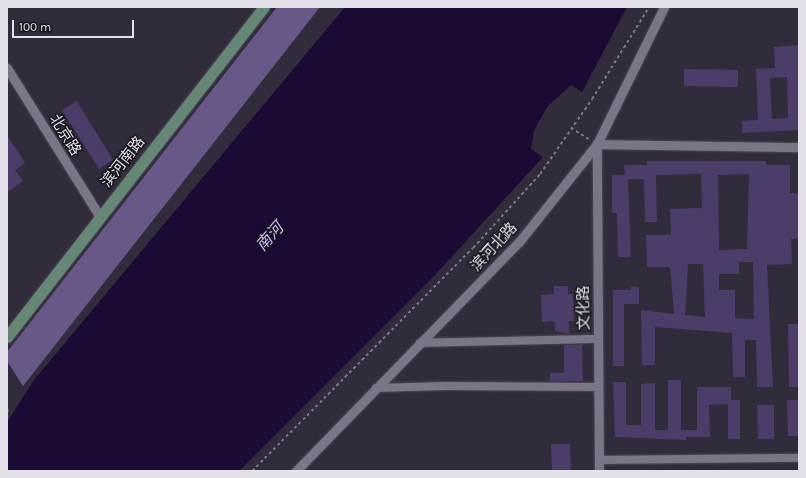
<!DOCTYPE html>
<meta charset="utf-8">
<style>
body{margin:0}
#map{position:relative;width:806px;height:478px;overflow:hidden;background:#312c3c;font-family:Karla,"Noto Sans SC",sans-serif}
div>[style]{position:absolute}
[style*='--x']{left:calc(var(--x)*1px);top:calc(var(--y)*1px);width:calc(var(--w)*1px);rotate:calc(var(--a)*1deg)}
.forest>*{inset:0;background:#675888}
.water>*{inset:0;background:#1b0a33}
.building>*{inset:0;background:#4b3c6a}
.path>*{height:1.5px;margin-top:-0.75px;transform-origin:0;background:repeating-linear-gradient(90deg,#7b7784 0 3px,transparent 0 6px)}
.roads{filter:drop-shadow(0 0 1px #4e4957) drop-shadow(0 0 1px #4e4957)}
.minor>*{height:8px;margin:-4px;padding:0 4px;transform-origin:4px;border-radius:4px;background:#7a7688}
.tertiary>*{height:9px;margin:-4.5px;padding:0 4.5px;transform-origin:4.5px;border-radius:4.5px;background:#7a7688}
.secondary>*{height:11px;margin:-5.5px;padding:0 5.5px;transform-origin:5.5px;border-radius:5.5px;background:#668676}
span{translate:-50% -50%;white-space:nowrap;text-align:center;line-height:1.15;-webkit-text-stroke:3px #18161d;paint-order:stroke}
.street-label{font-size:15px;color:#e3e0ea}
.water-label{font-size:16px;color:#ccbbf7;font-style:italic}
.frame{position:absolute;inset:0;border:8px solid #e3e0ea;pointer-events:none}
.scale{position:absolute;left:12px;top:20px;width:122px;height:18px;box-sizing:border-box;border:2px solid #e3e0ea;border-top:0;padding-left:5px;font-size:12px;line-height:14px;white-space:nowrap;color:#e3e0ea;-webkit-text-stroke:3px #18161d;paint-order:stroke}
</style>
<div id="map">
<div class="forest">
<div style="clip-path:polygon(277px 7px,320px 7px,23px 386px,7px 361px,7px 352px)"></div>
</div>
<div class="water">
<div style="clip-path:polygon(345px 7px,627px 7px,582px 92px,571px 85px,548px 106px,534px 130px,531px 149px,543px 157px,436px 274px,239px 471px,7px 471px,7px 422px,34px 380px)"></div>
</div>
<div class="building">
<div style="clip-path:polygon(evenodd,799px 45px,799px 130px,742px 133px,742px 121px,758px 120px,756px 69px,775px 68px,774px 47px,799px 45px,787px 77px,788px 118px,772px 119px,770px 78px,787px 77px)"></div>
<div style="clip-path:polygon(684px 69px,738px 70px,738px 87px,684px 86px)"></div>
<div style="clip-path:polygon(77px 101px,113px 160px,99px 169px,62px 110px)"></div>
<div style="clip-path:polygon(7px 135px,25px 163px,15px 170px,23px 181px,7px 192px)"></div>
<div style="clip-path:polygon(evenodd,647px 161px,766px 161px,766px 165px,790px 165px,790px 193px,799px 193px,799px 239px,791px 239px,792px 264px,767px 265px,773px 387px,757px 387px,756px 340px,745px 340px,745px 377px,733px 377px,732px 333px,655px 327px,655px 365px,642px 365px,641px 310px,674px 314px,670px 267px,647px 267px,646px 235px,671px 235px,670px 209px,702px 208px,701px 174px,656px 175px,657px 222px,645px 222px,644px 179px,628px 179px,631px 257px,618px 257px,617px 213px,612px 213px,612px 175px,625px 175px,624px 165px,647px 165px,647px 161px,749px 174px,747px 249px,719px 250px,718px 175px,749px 174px,647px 161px,739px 262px,753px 262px,754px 319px,735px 318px,735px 290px,719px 290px,719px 274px,739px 274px,739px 262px,647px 161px,688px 264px,703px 264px,705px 317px,685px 315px,688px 264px)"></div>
<div style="clip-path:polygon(554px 286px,568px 286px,568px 294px,573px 294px,574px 321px,569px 321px,569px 334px,555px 331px,555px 321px,542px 322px,541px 295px,554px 294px)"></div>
<div style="clip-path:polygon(631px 287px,639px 287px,639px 304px,624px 304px,624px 366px,613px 366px,613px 290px,631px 290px)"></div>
<div style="clip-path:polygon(788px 324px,799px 324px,799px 387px,789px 387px)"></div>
<div style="clip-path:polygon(564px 345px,582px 345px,583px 381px,550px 381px,550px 373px,564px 373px)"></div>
<div style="clip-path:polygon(668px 380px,681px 380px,681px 430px,697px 430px,697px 387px,731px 387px,731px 400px,740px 400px,740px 439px,728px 439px,728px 404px,709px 405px,710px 437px,686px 437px,686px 440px,615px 437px,613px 382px,626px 382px,626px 425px,641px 425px,641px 384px,655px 383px,655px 430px,668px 430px)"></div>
<div style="clip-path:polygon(787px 400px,799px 400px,799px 436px,788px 436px)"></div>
<div style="clip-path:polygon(757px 405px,774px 405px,774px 439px,758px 439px)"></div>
<div style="clip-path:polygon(551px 444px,570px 444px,571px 471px,552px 471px)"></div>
</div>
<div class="path">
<div style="--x:571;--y:128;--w:22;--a:32"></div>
<div style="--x:7;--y:410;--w:2;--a:27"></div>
<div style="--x:252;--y:471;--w:314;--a:-45.3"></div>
<div style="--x:473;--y:248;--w:100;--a:-47.8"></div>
<div style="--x:540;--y:174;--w:91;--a:-55.3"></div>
<div style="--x:592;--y:99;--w:108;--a:-58.2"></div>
</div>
<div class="roads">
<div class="minor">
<div style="--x:420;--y:343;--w:179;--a:-1.3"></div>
<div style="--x:376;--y:388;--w:69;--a:-1.7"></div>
<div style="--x:445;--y:386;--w:154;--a:0.4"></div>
<div style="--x:599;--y:460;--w:200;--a:-0.6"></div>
</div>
<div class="tertiary">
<div style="--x:7;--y:68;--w:176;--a:58"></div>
<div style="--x:296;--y:471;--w:320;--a:-45.8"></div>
<div style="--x:519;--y:242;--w:125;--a:-51.5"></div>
<div style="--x:597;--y:144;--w:153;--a:-63.9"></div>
<div style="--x:599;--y:471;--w:327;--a:-90.4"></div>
<div style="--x:597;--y:144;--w:202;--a:0.9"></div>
</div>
<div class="secondary">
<div style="--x:7;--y:337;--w:418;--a:-52.1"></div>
</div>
</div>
<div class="street-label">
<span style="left:65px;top:135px;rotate:58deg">北京路</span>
<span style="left:123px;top:162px;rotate:-52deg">滨河南路</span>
<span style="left:494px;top:247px;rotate:-47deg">滨河北路</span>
<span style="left:584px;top:308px;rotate:-91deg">文化路</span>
</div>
<div class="water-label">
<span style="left:270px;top:237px;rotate:-48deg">南河</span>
</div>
<div class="frame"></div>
<div class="scale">100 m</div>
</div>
